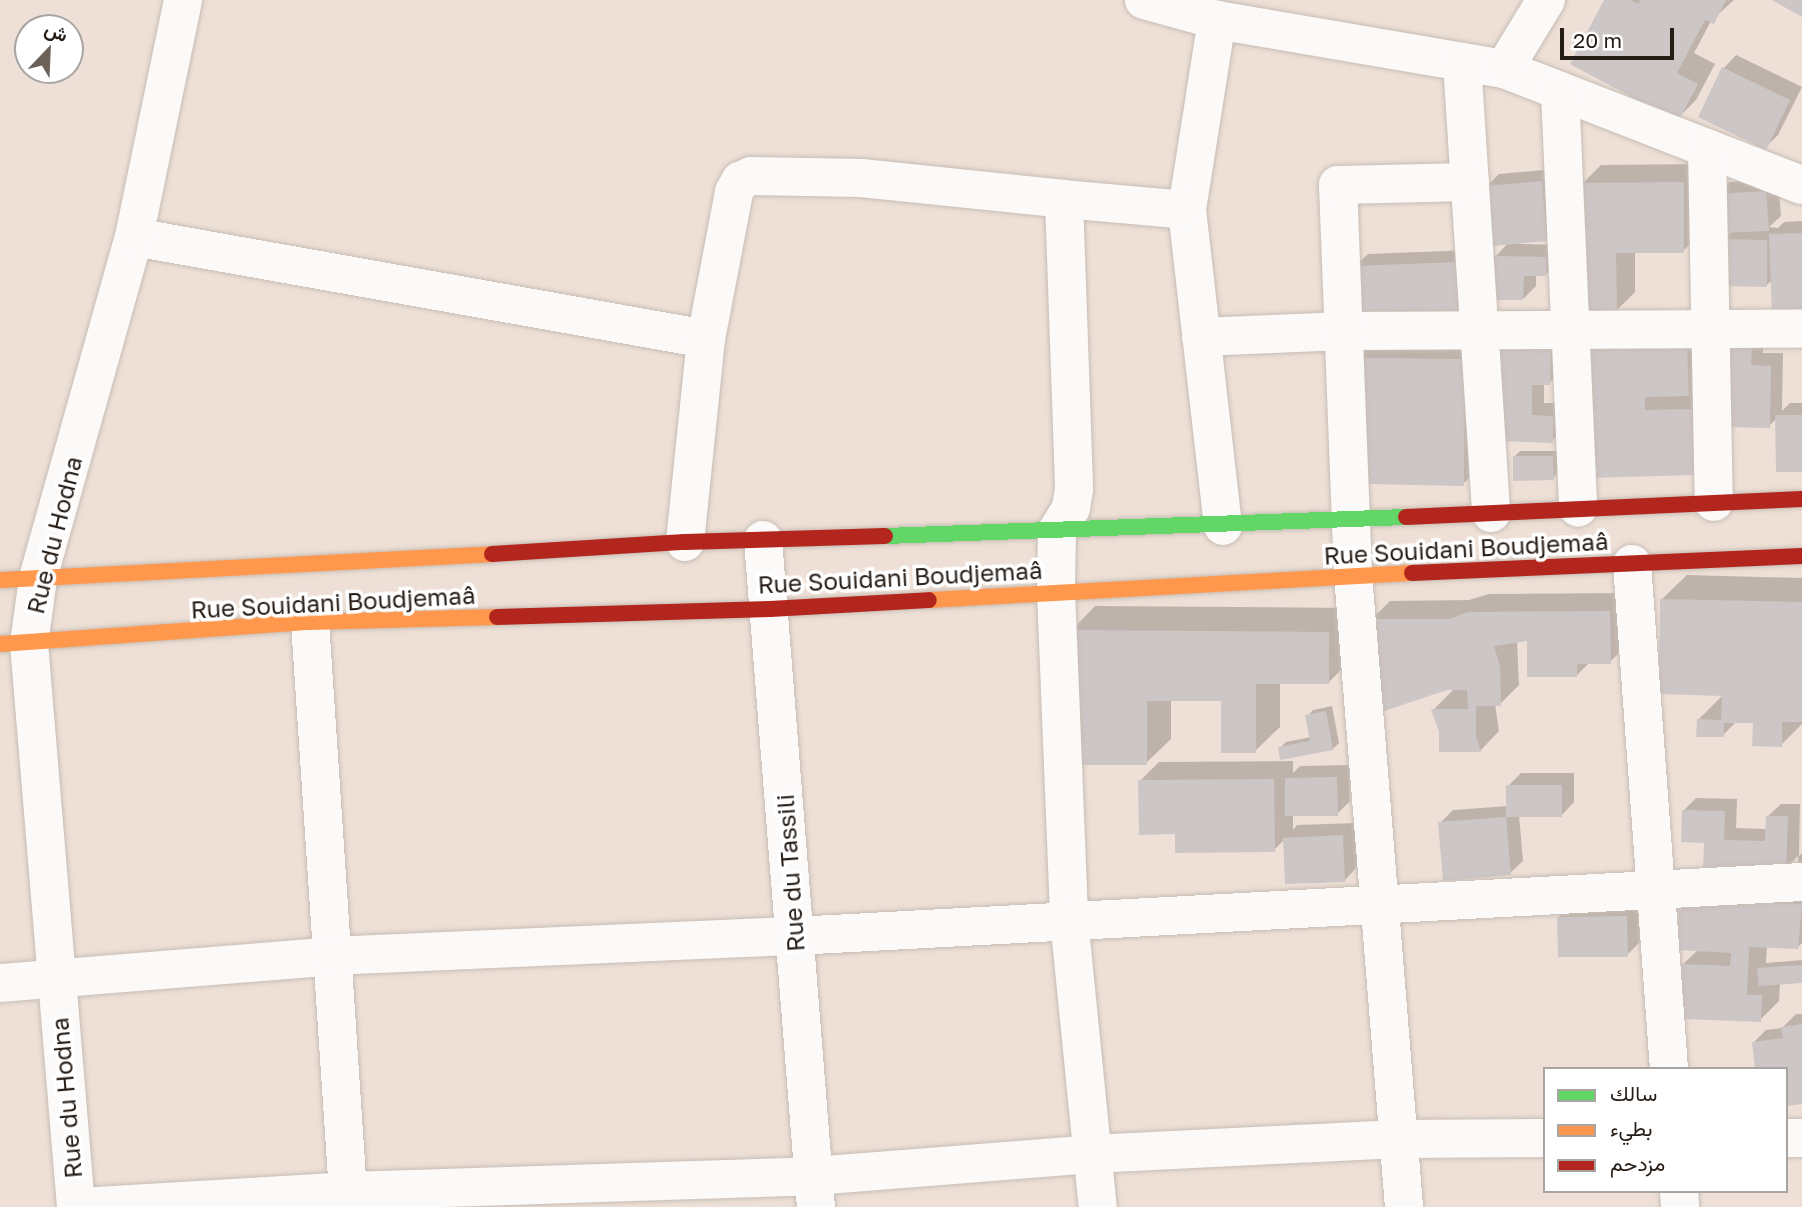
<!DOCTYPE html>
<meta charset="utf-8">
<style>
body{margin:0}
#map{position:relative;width:1802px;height:1207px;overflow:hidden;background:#eee0d6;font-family:"Golos Text",Vazirmatn,sans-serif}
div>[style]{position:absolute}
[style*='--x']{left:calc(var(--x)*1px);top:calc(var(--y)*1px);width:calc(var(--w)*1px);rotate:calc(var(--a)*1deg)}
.shadow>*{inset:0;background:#0003}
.building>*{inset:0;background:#cdc6c7}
.roads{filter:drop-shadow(0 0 2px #c7bdb5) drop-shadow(0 0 2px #c7bdb5)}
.street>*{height:38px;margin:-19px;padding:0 19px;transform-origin:19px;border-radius:19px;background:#fcfaf9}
.fast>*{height:16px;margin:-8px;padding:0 8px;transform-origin:8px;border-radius:8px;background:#63d668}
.slow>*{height:16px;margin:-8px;padding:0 8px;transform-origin:8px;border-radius:8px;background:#ff974d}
.jam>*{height:16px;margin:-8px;padding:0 8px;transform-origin:8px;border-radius:8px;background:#b3261e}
span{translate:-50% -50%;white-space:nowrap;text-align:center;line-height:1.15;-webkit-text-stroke:7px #fff;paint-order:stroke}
.street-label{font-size:24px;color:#251c16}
.legend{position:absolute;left:1543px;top:1067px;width:245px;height:126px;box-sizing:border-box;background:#fff;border:2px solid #a8a4a2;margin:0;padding:9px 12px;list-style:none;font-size:21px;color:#251c16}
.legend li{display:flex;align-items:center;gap:14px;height:35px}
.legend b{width:35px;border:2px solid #a8a4a2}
.north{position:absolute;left:14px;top:14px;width:70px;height:70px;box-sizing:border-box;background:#fff;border:2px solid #a8a4a2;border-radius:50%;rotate:23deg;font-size:19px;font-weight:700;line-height:28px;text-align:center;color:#251c16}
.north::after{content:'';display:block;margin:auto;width:24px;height:32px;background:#6b6159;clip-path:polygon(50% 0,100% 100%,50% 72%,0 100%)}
.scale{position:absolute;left:1560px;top:28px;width:114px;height:32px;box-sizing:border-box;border:4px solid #251c16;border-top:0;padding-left:9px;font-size:21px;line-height:24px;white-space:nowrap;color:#251c16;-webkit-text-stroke:5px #fff;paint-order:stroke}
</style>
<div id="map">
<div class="shadow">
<div style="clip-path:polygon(1606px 0,1734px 0,1711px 21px,1694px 53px,1715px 64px,1696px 100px,1677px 119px)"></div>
<div style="clip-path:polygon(1736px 55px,1802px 87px,1778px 135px,1765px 148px,1700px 116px,1724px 68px)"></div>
<div style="clip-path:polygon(1702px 164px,1702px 232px,1683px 251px,1635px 251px,1635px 292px,1616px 311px,1582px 184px,1601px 165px)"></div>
<div style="clip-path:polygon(1554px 169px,1559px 226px,1546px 239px,1520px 241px,1520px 244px,1559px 245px,1558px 262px,1545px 275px,1536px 275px,1536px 286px,1523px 299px,1495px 257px,1509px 242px,1486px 187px,1499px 174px)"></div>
<div style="clip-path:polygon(1778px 179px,1781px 216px,1769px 227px,1778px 228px,1784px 222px,1802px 221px,1802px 312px,1773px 279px,1766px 286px,1722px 240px,1731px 231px,1716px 195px,1729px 182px)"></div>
<div style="clip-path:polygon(1471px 250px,1473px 302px,1355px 266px,1368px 254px)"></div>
<div style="clip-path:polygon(1706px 326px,1707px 375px,1691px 391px,1711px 391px,1713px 455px,1694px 474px,1588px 347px)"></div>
<div style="clip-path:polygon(1764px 330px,1763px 353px,1783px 353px,1782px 411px,1790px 403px,1802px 403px,1802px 470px,1777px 418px,1769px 426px,1727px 343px)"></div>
<div style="clip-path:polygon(1563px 336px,1562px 371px,1549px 383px,1544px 383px,1544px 403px,1565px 403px,1565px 428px,1552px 441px,1498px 439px,1501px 347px)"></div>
<div style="clip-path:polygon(1377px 339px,1483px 341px,1482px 465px,1463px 484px,1358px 358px)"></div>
<div style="clip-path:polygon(1520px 451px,1558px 451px,1559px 472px,1553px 478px,1514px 457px)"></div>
<div style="clip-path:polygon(1687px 575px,1802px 578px,1802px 724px,1781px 745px,1755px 722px,1737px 721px,1723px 735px,1698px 720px,1724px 694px,1662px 599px)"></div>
<div style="clip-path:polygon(1629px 593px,1629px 643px,1610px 662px,1590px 662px,1577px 675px,1528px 639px,1517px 641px,1519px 685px,1500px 704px,1495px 704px,1499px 731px,1481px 750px,1441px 750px,1440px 732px,1433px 710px,1455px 688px,1371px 620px,1390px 601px,1469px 600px,1489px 594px)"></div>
<div style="clip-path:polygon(1095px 606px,1353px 608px,1353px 658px,1328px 683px,1280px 683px,1280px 727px,1255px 751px,1223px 700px,1171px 699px,1171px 739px,1146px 763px,1071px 631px)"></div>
<div style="clip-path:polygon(1332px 706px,1339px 743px,1333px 749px,1280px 748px,1286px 742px,1311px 737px,1307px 716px,1313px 710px)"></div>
<div style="clip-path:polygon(1293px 761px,1293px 773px,1300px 766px,1349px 765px,1350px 801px,1337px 814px,1293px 814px,1293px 830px,1297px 825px,1356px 823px,1357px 867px,1345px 880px,1284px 840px,1274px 850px,1177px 832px,1140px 781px,1159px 762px)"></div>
<div style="clip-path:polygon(1521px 773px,1574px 773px,1574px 802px,1562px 815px,1519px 815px,1523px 861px,1510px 873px,1440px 823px,1453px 810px,1508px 806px,1508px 786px)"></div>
<div style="clip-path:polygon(1696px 798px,1737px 799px,1736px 828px,1767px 829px,1768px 816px,1781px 804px,1800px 804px,1799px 856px,1802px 853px,1802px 870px,1799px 870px,1798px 856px,1786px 868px,1705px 841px,1683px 811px)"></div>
<div style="clip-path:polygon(1802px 885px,1802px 943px,1798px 947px,1767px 946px,1766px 963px,1802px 960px,1802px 982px,1780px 983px,1779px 1001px,1760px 1020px,1683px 964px,1698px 950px,1679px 949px)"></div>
<div style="clip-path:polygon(1639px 904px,1640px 942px,1627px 955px,1559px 917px,1572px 905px)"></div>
<div style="clip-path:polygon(1796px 1014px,1802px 1014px,1802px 1102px,1786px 1069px,1753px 1043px,1766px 1030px,1782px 1028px)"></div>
</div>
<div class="building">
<div style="clip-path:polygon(1604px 0,1630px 0,1638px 4px,1640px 0,1726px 0,1714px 24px,1705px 20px,1677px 73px,1698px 84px,1678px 122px,1570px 64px)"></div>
<div style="clip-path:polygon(1772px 0,1802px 0,1802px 17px)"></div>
<div style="clip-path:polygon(1722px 67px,1790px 100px,1766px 150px,1698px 117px)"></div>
<div style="clip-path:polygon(1542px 181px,1547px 241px,1491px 246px,1485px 186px)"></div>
<div style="clip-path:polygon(1684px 182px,1684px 253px,1616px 253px,1617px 313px,1581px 313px,1581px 183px)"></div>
<div style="clip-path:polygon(1766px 191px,1769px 231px,1717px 233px,1714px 194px)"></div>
<div style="clip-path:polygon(1802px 233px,1802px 314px,1772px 315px,1769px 234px)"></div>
<div style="clip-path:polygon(1720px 239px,1767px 240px,1767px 287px,1720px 286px)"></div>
<div style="clip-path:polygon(1493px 256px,1546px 257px,1546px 276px,1524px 276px,1523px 300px,1493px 300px)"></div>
<div style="clip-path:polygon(1459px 262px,1461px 316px,1355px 320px,1353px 266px)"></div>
<div style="clip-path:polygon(1726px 342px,1752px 343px,1751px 365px,1771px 366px,1770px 428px,1725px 427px)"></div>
<div style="clip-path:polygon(1687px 344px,1689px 396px,1645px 397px,1645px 410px,1693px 409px,1694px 475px,1589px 478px,1586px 346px)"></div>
<div style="clip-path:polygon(1499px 346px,1551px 348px,1550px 385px,1532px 385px,1532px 415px,1553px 416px,1553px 443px,1496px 441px)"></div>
<div style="clip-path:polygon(1356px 358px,1465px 359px,1464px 486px,1366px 484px,1366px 417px,1355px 417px)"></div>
<div style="clip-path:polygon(1775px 415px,1802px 415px,1802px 472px,1776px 472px)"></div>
<div style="clip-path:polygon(1513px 456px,1553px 456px,1554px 480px,1513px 481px)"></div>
<div style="clip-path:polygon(1660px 599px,1802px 602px,1802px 722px,1782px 722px,1782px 747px,1752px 746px,1753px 723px,1724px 723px,1724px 737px,1696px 737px,1697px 719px,1721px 720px,1722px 696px,1659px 694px)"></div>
<div style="clip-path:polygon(1610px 611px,1611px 664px,1577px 664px,1577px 677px,1527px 677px,1527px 641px,1494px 646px,1500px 666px,1501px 706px,1476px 706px,1476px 737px,1481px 752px,1439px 752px,1439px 732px,1431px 709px,1468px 709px,1467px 690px,1447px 690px,1375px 714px,1369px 619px,1449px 619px,1468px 612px)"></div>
<div style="clip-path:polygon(1069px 630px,1329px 632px,1329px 684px,1256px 684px,1256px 753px,1221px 753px,1221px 701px,1147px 701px,1147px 765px,1072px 765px)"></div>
<div style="clip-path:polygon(1326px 711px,1333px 750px,1280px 760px,1278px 747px,1310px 741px,1305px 715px)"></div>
<div style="clip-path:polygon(1337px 777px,1338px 816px,1285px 816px,1285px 778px)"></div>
<div style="clip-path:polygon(1274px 779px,1275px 852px,1175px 853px,1175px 834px,1139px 835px,1138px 780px)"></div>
<div style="clip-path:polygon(1506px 785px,1562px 785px,1562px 817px,1506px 817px)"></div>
<div style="clip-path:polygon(1682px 810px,1725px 811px,1724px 840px,1765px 841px,1766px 816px,1788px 816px,1786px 870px,1703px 868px,1704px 843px,1681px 842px)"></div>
<div style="clip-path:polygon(1506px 817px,1511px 875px,1443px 881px,1438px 822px)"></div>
<div style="clip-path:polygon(1343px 835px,1345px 882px,1285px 884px,1283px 838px)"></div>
<div style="clip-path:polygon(1679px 899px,1802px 904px,1798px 949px,1749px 947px,1747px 995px,1762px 995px,1761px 1022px,1682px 1019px,1681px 964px,1730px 966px,1731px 953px,1677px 950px)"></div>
<div style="clip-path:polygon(1627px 916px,1628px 957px,1558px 957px,1557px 917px)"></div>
<div style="clip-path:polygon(1802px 965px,1802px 983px,1759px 986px,1757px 968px)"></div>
<div style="clip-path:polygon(1802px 1024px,1802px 1104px,1786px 1106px,1786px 1069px,1755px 1069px,1752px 1042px,1783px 1038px,1781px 1027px)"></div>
</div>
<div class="roads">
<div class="street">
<div style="--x:1144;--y:0;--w:76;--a:15.3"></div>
<div style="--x:1217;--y:20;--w:291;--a:9.7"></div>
<div style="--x:1504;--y:69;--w:320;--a:21.3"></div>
<div style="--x:1217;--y:20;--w:192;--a:99"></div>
<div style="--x:1187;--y:210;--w:318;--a:83.5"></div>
<div style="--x:1462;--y:62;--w:452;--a:86.3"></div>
<div style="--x:1504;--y:69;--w:81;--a:-58.7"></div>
<div style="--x:1560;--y:91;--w:417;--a:87.5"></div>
<div style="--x:1707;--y:148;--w:354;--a:88.9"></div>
<div style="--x:1064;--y:199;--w:123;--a:5.1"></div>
<div style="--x:134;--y:237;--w:581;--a:10.11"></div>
<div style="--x:1201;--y:337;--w:143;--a:-2.4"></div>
<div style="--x:1344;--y:331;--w:458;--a:-0.3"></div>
<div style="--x:763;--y:540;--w:669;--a:85.46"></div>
<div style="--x:685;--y:542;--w:204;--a:-84.1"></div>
<div style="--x:706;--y:339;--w:150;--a:-79.2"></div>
<div style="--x:734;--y:192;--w:13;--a:-61"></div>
<div style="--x:740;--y:181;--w:12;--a:-24"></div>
<div style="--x:751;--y:176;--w:110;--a:1"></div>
<div style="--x:861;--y:178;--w:204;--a:5.9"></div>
<div style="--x:1064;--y:199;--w:290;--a:88"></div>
<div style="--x:1074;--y:489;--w:19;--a:99"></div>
<div style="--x:1071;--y:508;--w:27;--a:121"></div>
<div style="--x:1057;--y:531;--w:60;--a:91"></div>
<div style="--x:1056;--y:591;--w:328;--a:87.7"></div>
<div style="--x:1069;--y:919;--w:289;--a:84.3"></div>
<div style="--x:1632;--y:564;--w:506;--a:85.81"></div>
<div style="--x:310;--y:622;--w:586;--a:86.19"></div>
<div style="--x:0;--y:983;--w:334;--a:-4.6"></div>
<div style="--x:333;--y:956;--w:462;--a:-2.5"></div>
<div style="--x:795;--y:936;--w:1008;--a:-3.07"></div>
<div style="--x:1786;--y:1138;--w:16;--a:0"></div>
<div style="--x:1679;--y:1191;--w:16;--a:86"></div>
<div style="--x:76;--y:1207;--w:565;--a:-94.77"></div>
<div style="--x:29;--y:644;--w:67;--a:-82.2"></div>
<div style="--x:38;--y:578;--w:354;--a:-74.3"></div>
<div style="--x:134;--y:237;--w:242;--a:-78.3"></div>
<div style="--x:80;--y:1207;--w:268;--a:-3.4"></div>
<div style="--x:348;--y:1191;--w:466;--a:-1.8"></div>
<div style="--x:814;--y:1176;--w:279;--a:-4.5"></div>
<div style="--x:1092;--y:1154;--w:306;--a:-2.8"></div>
<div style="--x:1398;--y:1139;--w:147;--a:-0.4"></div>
<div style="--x:1404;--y:1207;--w:634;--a:-94.61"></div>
<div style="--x:1353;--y:575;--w:390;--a:-92.2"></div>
<div style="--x:1338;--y:185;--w:132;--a:-1.3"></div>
</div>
<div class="fast">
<div style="--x:885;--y:536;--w:521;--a:-2.09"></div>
</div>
<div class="slow">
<div style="--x:0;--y:580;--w:493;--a:-3"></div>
<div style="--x:929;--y:600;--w:484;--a:-3.2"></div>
<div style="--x:0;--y:644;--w:311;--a:-4.1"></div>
<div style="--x:310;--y:622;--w:187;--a:-1.5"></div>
</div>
<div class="jam">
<div style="--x:1406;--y:517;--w:396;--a:-2.6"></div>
<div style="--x:492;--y:554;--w:193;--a:-3.6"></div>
<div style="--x:685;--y:542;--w:200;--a:-1.7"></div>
<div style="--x:1412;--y:573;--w:390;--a:-2.5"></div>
<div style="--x:497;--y:617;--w:273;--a:-1.7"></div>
<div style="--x:770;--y:609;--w:159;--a:-3.2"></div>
</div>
</div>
<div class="street-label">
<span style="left:54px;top:535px;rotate:-76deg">Rue du Hodna</span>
<span style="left:1466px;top:548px;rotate:-3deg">Rue Souidani Boudjemaâ</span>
<span style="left:900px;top:577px;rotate:-3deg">Rue Souidani Boudjemaâ</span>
<span style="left:333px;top:602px;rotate:-3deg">Rue Souidani Boudjemaâ</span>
<span style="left:790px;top:873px;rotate:-94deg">Rue du Tassili</span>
<span style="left:66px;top:1098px;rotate:-95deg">Rue du Hodna</span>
</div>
<ul class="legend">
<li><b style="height:9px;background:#63d668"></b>سالك</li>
<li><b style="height:9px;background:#ff974d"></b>بطيء</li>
<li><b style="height:9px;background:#b3261e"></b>مزدحم</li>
</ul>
<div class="north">ش</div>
<div class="scale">20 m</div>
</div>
